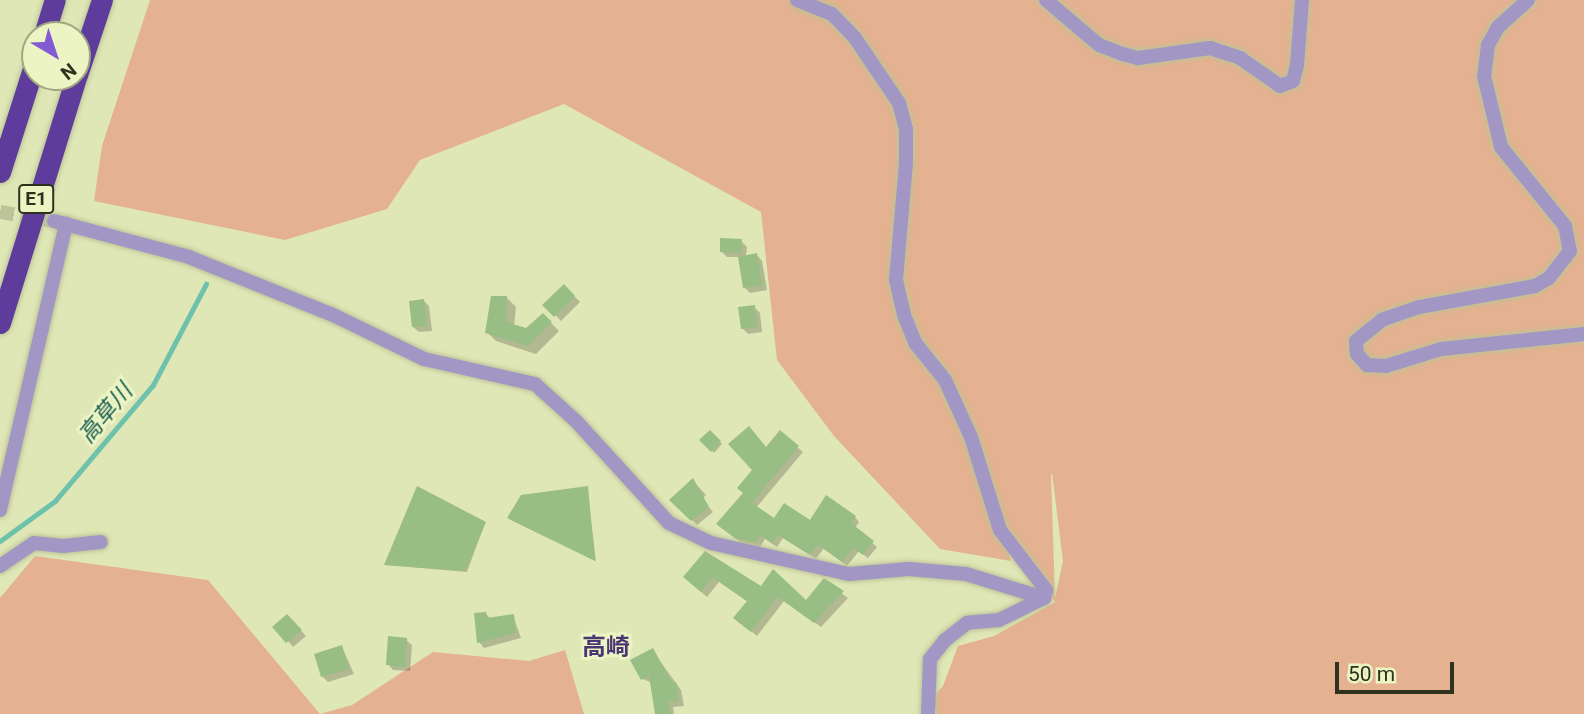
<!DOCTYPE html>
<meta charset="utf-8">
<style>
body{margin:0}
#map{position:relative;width:1584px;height:714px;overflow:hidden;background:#dfe7b6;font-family:Roboto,"Noto Sans JP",sans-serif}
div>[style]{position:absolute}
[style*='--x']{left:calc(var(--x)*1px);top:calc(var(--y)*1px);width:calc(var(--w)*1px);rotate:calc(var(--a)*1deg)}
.green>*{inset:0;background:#e4b290}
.shadow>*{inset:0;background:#0003}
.stream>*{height:4.5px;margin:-2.25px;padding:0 2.25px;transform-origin:2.25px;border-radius:2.25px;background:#6ec2ac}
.building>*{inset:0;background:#98bd85}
.minor-tunnel>*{height:14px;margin-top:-7px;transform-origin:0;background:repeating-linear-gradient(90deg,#bcc398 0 14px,transparent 0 21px)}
.roads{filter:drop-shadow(0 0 2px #bcc398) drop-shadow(0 0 2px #bcc398)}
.minor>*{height:14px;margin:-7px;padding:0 7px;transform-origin:7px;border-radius:7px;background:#a297c4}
.motorway>*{height:21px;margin:-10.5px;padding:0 10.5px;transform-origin:10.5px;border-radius:10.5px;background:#5d3c9c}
span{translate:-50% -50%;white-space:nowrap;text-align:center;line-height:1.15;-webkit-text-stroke:6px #ecf4c3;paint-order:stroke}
.shield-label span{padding:2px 5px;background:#ecf4c3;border:2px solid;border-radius:5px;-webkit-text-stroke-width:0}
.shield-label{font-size:19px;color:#2e311e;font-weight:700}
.water-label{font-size:23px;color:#1b5f51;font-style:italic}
.quarter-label{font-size:24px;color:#493672;font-weight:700}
.north{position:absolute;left:21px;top:21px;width:70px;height:70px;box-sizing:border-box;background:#ecf4c3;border:2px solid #a0a681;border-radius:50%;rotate:141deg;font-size:19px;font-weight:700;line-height:28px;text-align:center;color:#2e311e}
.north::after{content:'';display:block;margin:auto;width:24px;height:32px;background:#835ad4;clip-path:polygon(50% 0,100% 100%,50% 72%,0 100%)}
.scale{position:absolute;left:1335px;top:662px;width:119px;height:32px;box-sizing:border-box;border:4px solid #2e311e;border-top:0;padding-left:9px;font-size:21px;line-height:24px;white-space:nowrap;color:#2e311e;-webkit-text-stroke:5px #ecf4c3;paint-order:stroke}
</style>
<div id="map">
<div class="green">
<div style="clip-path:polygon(evenodd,150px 0,1584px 0,1584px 714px,937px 714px,932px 698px,943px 686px,958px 646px,994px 636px,1055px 602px,999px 518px,1011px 561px,940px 549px,834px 436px,777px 360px,761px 212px,564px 104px,420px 160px,387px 209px,285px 240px,94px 201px,102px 146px,150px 0,1052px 473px,1063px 561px,1055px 598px,1051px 474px,1052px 473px)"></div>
<div style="clip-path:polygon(35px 556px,208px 580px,320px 714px,352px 705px,433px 652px,529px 661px,565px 650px,584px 714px,0 714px,0 598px)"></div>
</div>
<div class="shadow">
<div style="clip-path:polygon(741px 241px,747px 247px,746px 257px,757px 255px,762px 261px,767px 290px,750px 293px,744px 287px,740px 257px,727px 257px,721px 251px)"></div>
<div style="clip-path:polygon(564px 286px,580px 302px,561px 321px,545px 305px)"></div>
<div style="clip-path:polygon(507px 298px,516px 307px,514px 326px,526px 330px,543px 315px,559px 331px,536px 354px,496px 341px,487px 332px)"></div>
<div style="clip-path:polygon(423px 300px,429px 306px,432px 331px,419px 332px,413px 327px)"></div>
<div style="clip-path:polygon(754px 307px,760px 313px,762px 332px,748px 334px,742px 328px)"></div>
<div style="clip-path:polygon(710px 432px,722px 444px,714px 453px,702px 440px)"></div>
<div style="clip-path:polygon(780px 433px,803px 452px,756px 508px,774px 520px,810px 523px,855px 517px,859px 522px,855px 528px,877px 547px,868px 558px,859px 551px,847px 566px,824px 548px,816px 559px,783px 538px,777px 547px,765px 539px,760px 547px,742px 543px,722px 528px)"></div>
<div style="clip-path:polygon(693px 481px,706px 495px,702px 499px,713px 512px,697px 525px,672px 500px)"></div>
<div style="clip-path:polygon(587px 488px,596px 561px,511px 520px)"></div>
<div style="clip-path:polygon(485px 523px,467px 572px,386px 565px)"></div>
<div style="clip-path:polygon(705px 553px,761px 589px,806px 602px,825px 581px,848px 598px,821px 627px,784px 601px,757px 636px,741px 623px,748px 602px,719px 582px,707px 597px,691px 583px)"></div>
<div style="clip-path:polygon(486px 614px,491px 619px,513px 616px,521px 638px,484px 648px,479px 642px)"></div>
<div style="clip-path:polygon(293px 622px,306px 636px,293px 647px,288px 641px)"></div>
<div style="clip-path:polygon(406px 640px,412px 645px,410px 671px,393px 670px,388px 664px)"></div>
<div style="clip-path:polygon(342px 647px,354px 674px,328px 682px,322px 676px)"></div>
<div style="clip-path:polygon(652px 650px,681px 690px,684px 706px,673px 707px,674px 714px,657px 714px,652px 683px,643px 679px,633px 661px)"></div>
</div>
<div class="stream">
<div style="--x:0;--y:541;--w:68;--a:-36"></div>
<div style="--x:55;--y:501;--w:152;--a:-49.8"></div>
<div style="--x:153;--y:385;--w:114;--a:-62.3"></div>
</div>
<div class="building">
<div style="clip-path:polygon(720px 238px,742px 239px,741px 253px,720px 252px)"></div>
<div style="clip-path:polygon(757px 253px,762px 285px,743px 288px,738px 257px)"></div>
<div style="clip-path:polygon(564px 284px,575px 296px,554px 317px,542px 305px)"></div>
<div style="clip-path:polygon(491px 296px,507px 296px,506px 322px,526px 328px,543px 313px,552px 322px,527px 346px,485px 333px)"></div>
<div style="clip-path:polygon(424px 299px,427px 326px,412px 327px,409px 301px)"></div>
<div style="clip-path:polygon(755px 305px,757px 327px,741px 329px,738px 307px)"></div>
<div style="clip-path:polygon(749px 426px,766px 447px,780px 430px,799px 446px,752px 503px,774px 518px,784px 503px,810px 520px,826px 495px,856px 516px,851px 523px,874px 541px,863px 555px,853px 548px,842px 562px,818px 545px,810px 555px,778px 535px,772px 543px,760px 535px,755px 543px,736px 539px,716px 524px,743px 493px,737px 488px,752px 470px,728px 444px)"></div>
<div style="clip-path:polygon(710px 430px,721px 441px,711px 452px,699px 440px)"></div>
<div style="clip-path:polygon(693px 478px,709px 507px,691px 521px,669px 500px)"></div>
<div style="clip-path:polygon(417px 486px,486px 522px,465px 571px,384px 565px)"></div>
<div style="clip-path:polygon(588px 486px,595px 561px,507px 518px,521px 495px)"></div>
<div style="clip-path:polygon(705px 551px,761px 586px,773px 569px,806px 600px,824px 578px,844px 591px,814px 623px,778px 597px,751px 632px,733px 618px,747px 601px,713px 577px,701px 592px,683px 577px)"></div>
<div style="clip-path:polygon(486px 612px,487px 618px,514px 614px,516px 633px,477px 643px,474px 613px)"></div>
<div style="clip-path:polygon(287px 614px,302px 630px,286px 643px,272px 627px)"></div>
<div style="clip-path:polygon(388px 636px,407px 638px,405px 667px,386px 665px)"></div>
<div style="clip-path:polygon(342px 645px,349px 669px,321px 677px,314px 654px)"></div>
<div style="clip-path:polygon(653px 648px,672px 683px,676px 682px,679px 701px,668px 702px,671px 714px,655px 714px,649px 676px,641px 680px,630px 660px)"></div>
</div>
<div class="minor-tunnel">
<div style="--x:0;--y:212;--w:55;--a:9.5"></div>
</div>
<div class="roads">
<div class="minor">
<div style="--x:797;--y:0;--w:38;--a:22"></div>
<div style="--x:832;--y:14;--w:33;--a:46"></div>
<div style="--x:855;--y:38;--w:78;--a:55.9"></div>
<div style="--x:899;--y:103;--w:27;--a:75"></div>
<div style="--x:906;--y:129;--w:34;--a:90"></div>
<div style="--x:906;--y:163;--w:117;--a:94.9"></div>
<div style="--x:896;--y:280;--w:36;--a:77"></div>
<div style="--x:904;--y:315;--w:31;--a:68"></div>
<div style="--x:916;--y:344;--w:46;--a:51.1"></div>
<div style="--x:945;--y:380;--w:63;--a:65.5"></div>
<div style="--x:971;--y:437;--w:97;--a:72.7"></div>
<div style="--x:1000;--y:530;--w:76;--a:52.5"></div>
<div style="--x:1046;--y:590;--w:8;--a:104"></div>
<div style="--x:1044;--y:598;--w:50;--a:153.9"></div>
<div style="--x:999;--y:620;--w:32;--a:175"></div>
<div style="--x:967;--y:623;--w:28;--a:142"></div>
<div style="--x:945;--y:640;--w:24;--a:128"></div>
<div style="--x:930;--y:659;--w:55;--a:92.1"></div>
<div style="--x:1046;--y:0;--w:70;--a:40.3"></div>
<div style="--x:1099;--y:45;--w:26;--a:21"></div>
<div style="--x:1123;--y:54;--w:16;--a:15"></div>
<div style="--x:1138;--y:58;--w:73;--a:-7.9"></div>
<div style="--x:1210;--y:48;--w:32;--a:18"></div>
<div style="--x:1240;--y:58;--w:49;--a:35"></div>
<div style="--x:1280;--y:86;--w:14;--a:-21"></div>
<div style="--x:1293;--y:81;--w:16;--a:-76"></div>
<div style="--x:1297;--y:65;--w:65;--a:-85.6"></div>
<div style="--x:1528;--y:0;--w:40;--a:138"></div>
<div style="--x:1498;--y:27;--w:21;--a:119"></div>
<div style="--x:1488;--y:45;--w:31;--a:97"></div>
<div style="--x:1484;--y:76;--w:73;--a:76.5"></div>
<div style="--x:1501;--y:147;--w:102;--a:51"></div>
<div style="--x:1565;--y:226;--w:25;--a:79"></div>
<div style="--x:1570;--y:251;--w:34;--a:128"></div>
<div style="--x:1549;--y:278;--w:16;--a:150"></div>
<div style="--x:1535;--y:286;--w:118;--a:169.7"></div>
<div style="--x:1419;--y:307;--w:39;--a:161"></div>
<div style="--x:1382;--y:320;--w:33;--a:141"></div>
<div style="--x:1356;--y:341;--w:13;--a:86"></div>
<div style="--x:1357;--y:354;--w:15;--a:48"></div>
<div style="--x:1367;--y:365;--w:19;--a:3"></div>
<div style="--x:1386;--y:366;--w:58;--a:-17.2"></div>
<div style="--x:1441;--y:349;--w:144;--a:-6"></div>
<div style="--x:54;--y:221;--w:140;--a:14.9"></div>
<div style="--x:189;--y:257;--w:153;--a:21.9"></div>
<div style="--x:331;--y:314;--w:103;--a:25.8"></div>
<div style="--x:424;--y:359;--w:114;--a:12.7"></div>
<div style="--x:535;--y:384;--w:55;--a:42.1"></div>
<div style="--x:576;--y:421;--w:138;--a:47.6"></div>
<div style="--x:669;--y:523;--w:47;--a:25.5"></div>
<div style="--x:711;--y:543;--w:141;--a:12.7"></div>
<div style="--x:849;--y:574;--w:60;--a:-4.8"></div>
<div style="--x:909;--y:569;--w:57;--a:5"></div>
<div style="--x:966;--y:574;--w:82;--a:17.1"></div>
<div style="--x:0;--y:510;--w:294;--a:-77"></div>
<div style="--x:0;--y:566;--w:41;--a:-34.1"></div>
<div style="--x:34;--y:543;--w:29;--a:6"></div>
<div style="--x:63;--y:546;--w:38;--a:-6"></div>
</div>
<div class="motorway">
<div style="--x:44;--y:35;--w:37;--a:-73"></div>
<div style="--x:77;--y:75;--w:79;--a:-71.6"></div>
<div style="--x:0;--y:172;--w:115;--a:-72.3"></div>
<div style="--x:0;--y:323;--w:257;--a:-72.8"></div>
</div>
</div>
<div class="shield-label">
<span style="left:36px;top:199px">E1</span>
</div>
<div class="water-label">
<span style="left:106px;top:414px;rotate:-50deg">高草川</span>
</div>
<div class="quarter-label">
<span style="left:606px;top:648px">高崎</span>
</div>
<div class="north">N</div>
<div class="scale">50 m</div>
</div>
